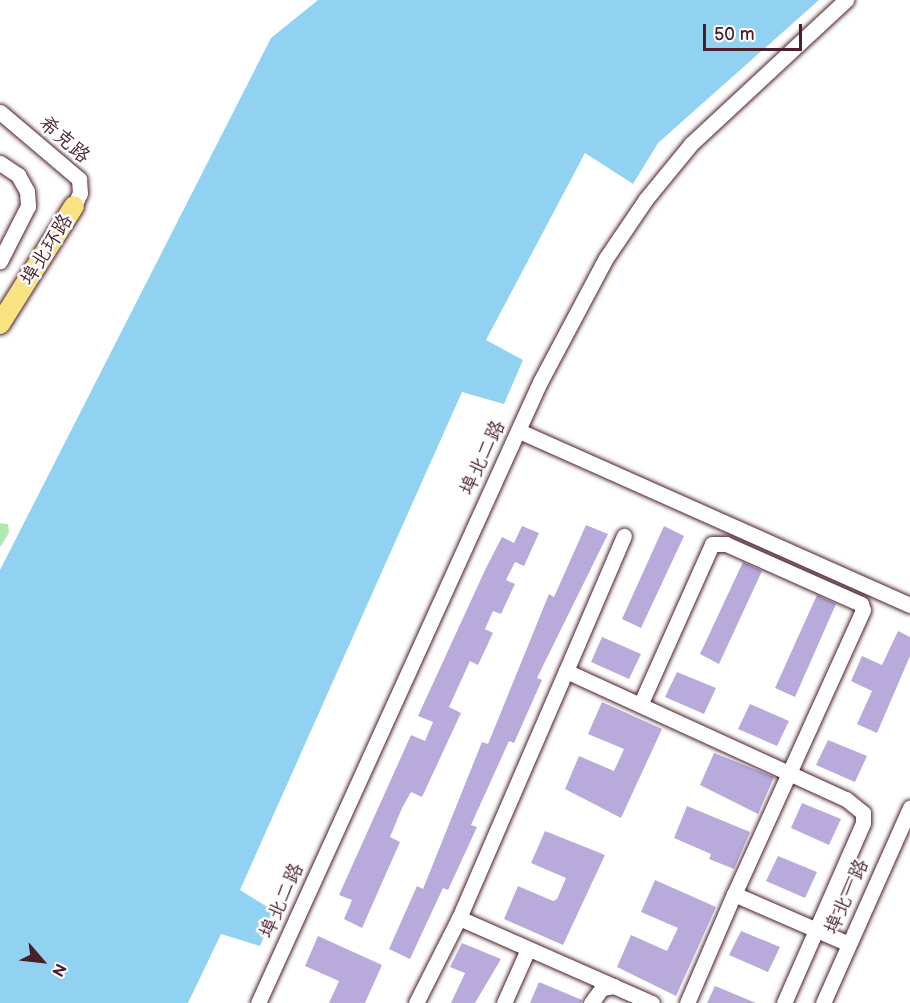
<!DOCTYPE html>
<meta charset="utf-8">
<style>
body{margin:0}
#map{position:relative;width:910px;height:1003px;overflow:hidden;background:#fff;font-family:"Balsamiq Sans","LXGW WenKai TC",sans-serif}
div>[style]{position:absolute}
[style*='--x']{left:calc(var(--x)*1px);top:calc(var(--y)*1px);width:calc(var(--w)*1px);rotate:calc(var(--a)*1deg)}
.green>*{inset:0;background:#aeeab0}
.water>*{inset:0;background:#91d2f2}
.building>*{inset:0;background:#b8abdc}
.roads{filter:drop-shadow(0 0 2px #4a1f2b) drop-shadow(0 0 2px #4a1f2b)}
.minor>*{height:15px;margin:-7.5px;padding:0 7.5px;transform-origin:7.5px;border-radius:7.5px;background:#fff}
.major>*{height:20px;margin:-10px;padding:0 10px;transform-origin:10px;border-radius:10px;background:#f8e281}
span{translate:-50% -50%;white-space:nowrap;text-align:center;line-height:1.15;-webkit-text-stroke:5px #fff;paint-order:stroke}
.street-label{font-size:20px;color:#4a1f2b}
.north{position:absolute;left:12px;top:931px;width:60px;height:60px;-webkit-text-stroke:4px #fff;paint-order:stroke;rotate:118deg;font-size:16px;font-weight:700;line-height:24px;text-align:center;color:#4a1f2b}
.north::after{content:'';display:block;margin:auto;width:21px;height:27px;background:#4a1f2b;clip-path:polygon(50% 0,100% 100%,50% 72%,0 100%)}
.scale{position:absolute;left:703px;top:24px;width:99px;height:27px;box-sizing:border-box;border:3px solid #4a1f2b;border-top:0;padding-left:8px;font-size:18px;line-height:21px;white-space:nowrap;color:#4a1f2b;-webkit-text-stroke:4px #fff;paint-order:stroke}
</style>
<div id="map">
<div class="green">
<div style="clip-path:polygon(0 523px,8px 524px,9px 533px,0 547px)"></div>
</div>
<div class="water">
<div style="clip-path:polygon(318px 0,819px 0,658px 143px,633px 184px,585px 153px,486px 340px,523px 360px,504px 404px,462px 392px,240px 890px,274px 911px,260px 946px,221px 934px,188px 1003px,0 1003px,0 570px,271px 38px)"></div>
</div>
<div class="building">
<div style="clip-path:polygon(586px 525px,608px 534px,537px 678px,542px 680px,514px 743px,509px 741px,471px 825px,477px 827px,448px 890px,443px 888px,410px 959px,389px 949px,417px 886px,423px 889px,482px 742px,488px 744px,549px 594px,554px 597px)"></div>
<div style="clip-path:polygon(522px 526px,539px 533px,524px 566px,515px 562px,506px 580px,515px 584px,501px 614px,493px 611px,485px 629px,493px 633px,478px 665px,470px 661px,449px 707px,461px 713px,422px 797px,411px 792px,402px 808px,390px 837px,400px 842px,362px 928px,344px 919px,352px 900px,339px 895px,411px 735px,425px 741px,433px 722px,418px 716px,486px 568px,502px 537px,514px 543px)"></div>
<div style="clip-path:polygon(664px 526px,684px 536px,641px 628px,622px 619px)"></div>
<div style="clip-path:polygon(743px 562px,762px 571px,719px 664px,700px 654px)"></div>
<div style="clip-path:polygon(817px 595px,836px 604px,795px 697px,775px 688px)"></div>
<div style="clip-path:polygon(898px 631px,910px 637px,910px 656px,877px 733px,857px 724px,872px 691px,851px 681px,862px 656px,882px 665px)"></div>
<div style="clip-path:polygon(602px 637px,641px 654px,629px 679px,591px 662px)"></div>
<div style="clip-path:polygon(677px 672px,716px 688px,704px 714px,665px 697px)"></div>
<div style="clip-path:polygon(602px 702px,662px 729px,621px 818px,565px 789px,579px 756px,614px 771px,624px 749px,588px 734px)"></div>
<div style="clip-path:polygon(750px 704px,789px 721px,777px 746px,738px 729px)"></div>
<div style="clip-path:polygon(828px 740px,867px 756px,855px 782px,816px 765px)"></div>
<div style="clip-path:polygon(714px 753px,774px 777px,758px 814px,700px 785px)"></div>
<div style="clip-path:polygon(802px 803px,841px 819px,829px 845px,791px 828px)"></div>
<div style="clip-path:polygon(687px 806px,750px 832px,734px 869px,709px 859px,711px 854px,674px 838px)"></div>
<div style="clip-path:polygon(545px 831px,605px 855px,563px 945px,504px 919px,518px 886px,553px 901px,557px 899px,566px 878px,531px 863px)"></div>
<div style="clip-path:polygon(778px 856px,817px 872px,805px 898px,766px 881px)"></div>
<div style="clip-path:polygon(655px 880px,716px 907px,676px 996px,617px 967px,631px 935px,667px 951px,678px 928px,641px 912px)"></div>
<div style="clip-path:polygon(741px 931px,780px 947px,768px 972px,729px 955px)"></div>
<div style="clip-path:polygon(318px 936px,382px 965px,365px 1003px,329px 1003px,339px 981px,305px 966px)"></div>
<div style="clip-path:polygon(462px 943px,501px 959px,475px 1003px,451px 1003px,465px 973px,450px 967px)"></div>
<div style="clip-path:polygon(539px 982px,582px 1000px,581px 1003px,530px 1003px)"></div>
<div style="clip-path:polygon(715px 986px,756px 1003px,707px 1003px)"></div>
</div>
<div class="roads">
<div class="minor">
<div style="--x:0;--y:112;--w:104;--a:40.3"></div>
<div style="--x:79;--y:179;--w:14;--a:86"></div>
<div style="--x:80;--y:193;--w:14;--a:115"></div>
<div style="--x:0;--y:163;--w:22;--a:34"></div>
<div style="--x:18;--y:175;--w:18;--a:61"></div>
<div style="--x:27;--y:191;--w:15;--a:86"></div>
<div style="--x:28;--y:206;--w:62;--a:117"></div>
<div style="--x:519;--y:431;--w:428;--a:24"></div>
<div style="--x:566;--y:671;--w:147;--a:-66.8"></div>
<div style="--x:641;--y:703;--w:174;--a:-65.9"></div>
<div style="--x:712;--y:544;--w:14;--a:0"></div>
<div style="--x:726;--y:544;--w:148;--a:24"></div>
<div style="--x:861;--y:604;--w:6;--a:72"></div>
<div style="--x:863;--y:610;--w:312;--a:114.4"></div>
<div style="--x:734;--y:894;--w:125;--a:23.5"></div>
<div style="--x:258;--y:1003;--w:682;--a:-65.58"></div>
<div style="--x:540;--y:382;--w:140;--a:-62"></div>
<div style="--x:606;--y:258;--w:71;--a:-55.9"></div>
<div style="--x:646;--y:199;--w:71;--a:-50.7"></div>
<div style="--x:691;--y:144;--w:212;--a:-42.9"></div>
<div style="--x:416;--y:1003;--w:95;--a:-63.2"></div>
<div style="--x:504;--y:1003;--w:59;--a:-66"></div>
<div style="--x:591;--y:1003;--w:19;--a:-54"></div>
<div style="--x:602;--y:988;--w:12;--a:-9"></div>
<div style="--x:652;--y:1003;--w:211;--a:-156.2"></div>
<div style="--x:459;--y:918;--w:269;--a:-66.6"></div>
<div style="--x:566;--y:671;--w:308;--a:24.6"></div>
<div style="--x:846;--y:799;--w:22;--a:39"></div>
<div style="--x:863;--y:813;--w:10;--a:90"></div>
<div style="--x:863;--y:823;--w:197;--a:113.7"></div>
<div style="--x:687;--y:1003;--w:119;--a:-66.7"></div>
<div style="--x:823;--y:1003;--w:214;--a:-66"></div>
</div>
<div class="major">
<div style="--x:0;--y:324;--w:139;--a:-57.9"></div>
</div>
</div>
<div class="street-label">
<span style="left:64px;top:140px;rotate:41deg">希克路</span>
<span style="left:47px;top:250px;rotate:-58deg">埠北环路</span>
<span style="left:483px;top:458px;rotate:-65deg">埠北二路</span>
<span style="left:847px;top:897px;rotate:-66deg">埠北一路</span>
<span style="left:282px;top:901px;rotate:-66deg">埠北二路</span>
</div>
<div class="north">N</div>
<div class="scale">50 m</div>
</div>
